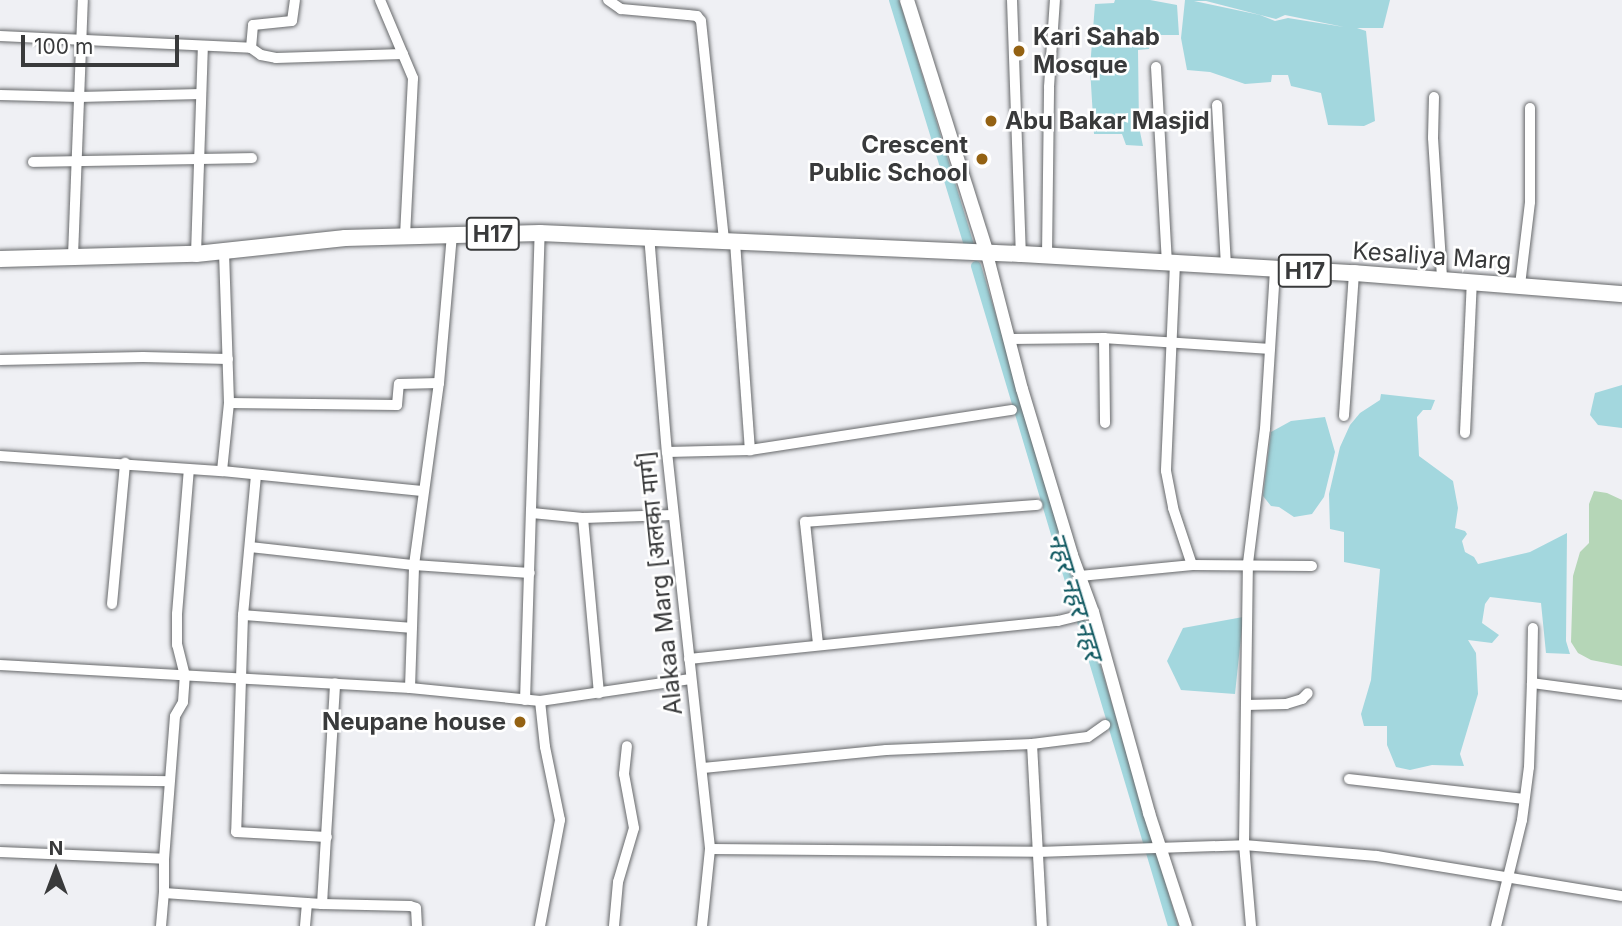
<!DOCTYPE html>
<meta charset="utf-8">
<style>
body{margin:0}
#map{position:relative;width:1622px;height:926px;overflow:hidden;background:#eff0f4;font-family:Inter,"Noto Sans Devanagari",sans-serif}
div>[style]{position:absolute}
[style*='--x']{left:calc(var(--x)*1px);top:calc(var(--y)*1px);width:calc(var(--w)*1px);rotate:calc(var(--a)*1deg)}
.green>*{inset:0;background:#b5d6b7}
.water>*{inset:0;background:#a3d7de}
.canal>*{height:10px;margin:-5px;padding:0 5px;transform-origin:5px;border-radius:5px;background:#a3d7de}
.roads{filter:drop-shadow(0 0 2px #67696b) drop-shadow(0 0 2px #67696b)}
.minor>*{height:10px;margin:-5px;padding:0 5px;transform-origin:5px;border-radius:5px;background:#fff}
.tertiary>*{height:12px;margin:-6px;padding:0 6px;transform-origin:6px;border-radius:6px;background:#fff}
.secondary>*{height:14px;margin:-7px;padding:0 7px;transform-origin:7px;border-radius:7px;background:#fff}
.primary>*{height:16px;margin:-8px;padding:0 8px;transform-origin:8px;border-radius:8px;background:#fff}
.dots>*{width:19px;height:19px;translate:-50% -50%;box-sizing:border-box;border:4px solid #fff;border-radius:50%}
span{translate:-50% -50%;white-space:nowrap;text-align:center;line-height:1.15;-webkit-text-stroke:5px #fff;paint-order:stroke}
.shield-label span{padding:2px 5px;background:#fff;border:2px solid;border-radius:5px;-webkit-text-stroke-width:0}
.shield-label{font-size:23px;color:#393a3b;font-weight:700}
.poi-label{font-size:24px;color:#393a3b;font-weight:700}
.left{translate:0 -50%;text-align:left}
.right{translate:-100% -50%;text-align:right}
.street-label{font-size:24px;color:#393a3b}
.water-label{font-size:26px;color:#105961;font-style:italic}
.north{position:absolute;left:21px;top:835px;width:70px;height:70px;-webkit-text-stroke:5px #fff;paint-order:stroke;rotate:0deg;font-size:19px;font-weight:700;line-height:28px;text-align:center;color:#393a3b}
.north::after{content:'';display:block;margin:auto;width:24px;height:32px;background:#393a3b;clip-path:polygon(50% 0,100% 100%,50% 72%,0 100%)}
.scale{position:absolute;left:21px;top:35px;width:158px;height:32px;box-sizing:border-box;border:4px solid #393a3b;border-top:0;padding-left:9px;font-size:21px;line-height:24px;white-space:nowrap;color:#393a3b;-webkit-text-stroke:5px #fff;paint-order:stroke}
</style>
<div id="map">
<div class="green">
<div style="clip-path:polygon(1594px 491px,1607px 493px,1622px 500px,1622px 666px,1591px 660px,1578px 653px,1571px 642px,1573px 576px,1580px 552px,1589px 543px,1589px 504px)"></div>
</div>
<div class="water">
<div style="clip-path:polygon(1115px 0,1150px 0,1177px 5px,1179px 35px,1153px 35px,1149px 49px,1138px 50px,1139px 127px,1143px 146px,1126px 145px,1122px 134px,1094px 134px,1090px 68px,1095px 4px,1114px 3px)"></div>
<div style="clip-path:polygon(evenodd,1185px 0,1390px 0,1383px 28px,1357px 28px,1366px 31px,1375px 121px,1364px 126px,1328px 125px,1321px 93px,1291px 86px,1288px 75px,1272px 75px,1271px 82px,1245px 84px,1210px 72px,1187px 70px,1181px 38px,1185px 0,1194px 1px,1206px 1px,1276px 19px,1285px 15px,1344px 27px,1288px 18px,1275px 21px,1260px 15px,1194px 1px)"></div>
<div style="clip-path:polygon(1622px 385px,1622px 428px,1598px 425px,1590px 415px,1595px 393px)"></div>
<div style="clip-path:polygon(1381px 394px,1435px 400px,1431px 410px,1423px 410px,1417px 417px,1419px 456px,1453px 481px,1458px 508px,1455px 528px,1465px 531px,1467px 534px,1462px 541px,1465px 552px,1474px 557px,1478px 564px,1530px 552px,1567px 533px,1566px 641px,1570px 654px,1546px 653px,1541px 603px,1490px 597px,1485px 604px,1482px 623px,1499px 635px,1492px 643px,1468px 640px,1476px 653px,1478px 694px,1460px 754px,1464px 766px,1432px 765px,1410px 770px,1396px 767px,1387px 745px,1387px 726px,1364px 726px,1361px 714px,1371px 680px,1380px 569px,1344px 562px,1344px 532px,1330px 529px,1329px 494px,1340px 447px,1350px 425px,1360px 413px,1380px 400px)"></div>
<div style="clip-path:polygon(1325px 417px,1335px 452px,1324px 497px,1312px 514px,1294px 517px,1279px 507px,1271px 506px,1263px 496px,1271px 432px,1291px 421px)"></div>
<div style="clip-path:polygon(1243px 617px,1235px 694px,1181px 690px,1167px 661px,1183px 628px)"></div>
</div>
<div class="canal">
<div style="--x:894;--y:0;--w:260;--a:73"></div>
<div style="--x:976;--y:266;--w:689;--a:73.38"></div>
</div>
<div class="roads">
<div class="minor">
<div style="--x:380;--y:0;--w:85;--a:67.1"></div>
<div style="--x:413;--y:78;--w:158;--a:92.9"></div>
<div style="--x:608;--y:0;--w:16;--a:35"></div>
<div style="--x:621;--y:9;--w:67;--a:5.1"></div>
<div style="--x:688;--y:15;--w:9;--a:6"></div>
<div style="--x:697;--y:16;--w:6;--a:51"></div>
<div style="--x:701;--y:21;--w:221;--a:84"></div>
<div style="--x:1012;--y:0;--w:254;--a:88"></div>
<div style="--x:0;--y:36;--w:251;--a:2.7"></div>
<div style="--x:251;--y:48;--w:12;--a:35"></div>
<div style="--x:261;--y:55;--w:15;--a:11"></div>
<div style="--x:276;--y:58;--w:127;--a:-1.8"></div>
<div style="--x:251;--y:48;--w:23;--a:-85"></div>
<div style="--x:253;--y:25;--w:39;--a:-6"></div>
<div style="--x:292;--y:21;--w:21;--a:-82"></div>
<div style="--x:1156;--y:67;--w:196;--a:86.8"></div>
<div style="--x:0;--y:95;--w:79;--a:1.5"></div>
<div style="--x:79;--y:97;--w:122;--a:-1.4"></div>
<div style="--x:1434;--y:97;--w:41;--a:91.4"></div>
<div style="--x:1433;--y:138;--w:141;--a:86.3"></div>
<div style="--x:1217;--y:105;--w:161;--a:86.8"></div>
<div style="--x:33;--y:162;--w:219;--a:-1"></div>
<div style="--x:649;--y:235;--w:218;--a:85.3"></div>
<div style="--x:667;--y:452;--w:399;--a:83.8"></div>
<div style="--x:710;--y:849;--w:77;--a:95.9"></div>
<div style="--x:735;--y:242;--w:209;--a:85.9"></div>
<div style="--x:224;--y:252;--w:151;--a:88.1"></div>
<div style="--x:229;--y:403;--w:68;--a:95.9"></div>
<div style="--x:222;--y:471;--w:201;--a:5.7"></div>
<div style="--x:196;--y:254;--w:208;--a:-88.1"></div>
<div style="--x:73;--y:256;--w:256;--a:-87.8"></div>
<div style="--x:1047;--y:256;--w:169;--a:-89.3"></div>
<div style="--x:1049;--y:87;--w:87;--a:-86.1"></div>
<div style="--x:1175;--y:263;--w:208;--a:92.5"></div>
<div style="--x:1166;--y:471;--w:38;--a:79"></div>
<div style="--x:1173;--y:508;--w:60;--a:71.6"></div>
<div style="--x:1520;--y:285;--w:84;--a:-83.1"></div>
<div style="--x:1530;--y:202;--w:94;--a:-90"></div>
<div style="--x:1104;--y:338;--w:85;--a:89.3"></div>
<div style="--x:1010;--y:339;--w:94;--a:-0.6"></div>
<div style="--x:1104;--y:338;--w:166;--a:3.8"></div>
<div style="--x:0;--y:360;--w:143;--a:-1.2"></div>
<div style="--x:143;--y:357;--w:85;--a:1.3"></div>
<div style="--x:229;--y:403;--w:168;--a:0.7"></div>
<div style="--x:397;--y:405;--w:21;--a:-85"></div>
<div style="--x:399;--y:384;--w:40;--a:-1.4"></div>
<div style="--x:1344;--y:416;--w:143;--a:-86"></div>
<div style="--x:1465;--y:433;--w:152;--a:-87.4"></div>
<div style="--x:667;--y:452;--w:83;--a:-1.4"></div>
<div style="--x:750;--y:450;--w:265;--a:-8.7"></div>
<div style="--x:0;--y:456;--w:223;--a:3.9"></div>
<div style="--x:256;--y:475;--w:141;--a:95.3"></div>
<div style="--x:243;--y:615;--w:217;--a:91.8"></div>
<div style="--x:236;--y:832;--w:91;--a:3.1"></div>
<div style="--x:532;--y:513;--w:51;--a:5.6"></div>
<div style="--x:583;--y:518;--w:90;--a:-1.9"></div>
<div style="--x:583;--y:518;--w:176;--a:84.8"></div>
<div style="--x:250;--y:547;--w:165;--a:6.3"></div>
<div style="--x:414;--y:565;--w:116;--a:3.9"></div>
<div style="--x:1080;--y:576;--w:113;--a:-5.6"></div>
<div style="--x:1192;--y:565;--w:120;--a:0.5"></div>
<div style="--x:112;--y:604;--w:142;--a:-84.7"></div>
<div style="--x:243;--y:615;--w:169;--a:4.4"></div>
<div style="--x:818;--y:644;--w:123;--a:-96.1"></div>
<div style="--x:805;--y:522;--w:233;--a:-4.2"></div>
<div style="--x:689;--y:659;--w:371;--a:-5.9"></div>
<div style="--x:1058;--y:621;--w:36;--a:-14"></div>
<div style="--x:0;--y:665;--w:411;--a:3.2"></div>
<div style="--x:410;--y:688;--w:131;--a:5.7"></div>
<div style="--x:540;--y:701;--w:152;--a:-8.3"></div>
<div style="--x:1532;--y:683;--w:55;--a:-89"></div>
<div style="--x:410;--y:688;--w:123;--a:-88.1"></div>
<div style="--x:414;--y:565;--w:184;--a:-82.2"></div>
<div style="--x:439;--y:383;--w:149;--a:-85"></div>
<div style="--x:525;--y:700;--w:467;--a:-88.2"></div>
<div style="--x:1246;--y:705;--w:40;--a:-1.4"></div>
<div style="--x:1286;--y:704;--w:17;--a:-17"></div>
<div style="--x:1302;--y:699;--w:8;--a:-45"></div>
<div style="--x:1032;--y:744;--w:182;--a:86.9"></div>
<div style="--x:703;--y:768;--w:184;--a:-5.6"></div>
<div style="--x:886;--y:750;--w:146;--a:-2.4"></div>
<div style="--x:1032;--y:744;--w:56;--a:-7.1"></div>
<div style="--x:1088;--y:737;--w:21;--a:-35"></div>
<div style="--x:0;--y:779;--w:169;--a:0.7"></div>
<div style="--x:1349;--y:779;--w:176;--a:6.5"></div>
<div style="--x:710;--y:849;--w:327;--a:0.5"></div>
<div style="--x:1037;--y:852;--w:207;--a:-1.9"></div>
<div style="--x:1244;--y:845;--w:133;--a:4.7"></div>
<div style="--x:1377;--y:856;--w:248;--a:9.3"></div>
<div style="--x:0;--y:852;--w:164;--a:2.4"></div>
<div style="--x:164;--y:859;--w:34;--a:90"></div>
<div style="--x:164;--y:859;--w:143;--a:-85.6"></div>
<div style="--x:175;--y:716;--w:16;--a:-60"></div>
<div style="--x:183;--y:702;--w:26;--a:-86"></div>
<div style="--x:185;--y:676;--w:32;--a:-104"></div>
<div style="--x:177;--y:645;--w:31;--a:-90"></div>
<div style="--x:177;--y:614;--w:145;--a:-85.3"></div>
<div style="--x:322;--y:904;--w:221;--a:-86.6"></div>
<div style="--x:161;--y:926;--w:33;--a:-85"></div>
<div style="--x:164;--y:893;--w:158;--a:4"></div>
<div style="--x:322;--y:904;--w:88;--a:1.3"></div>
<div style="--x:410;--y:906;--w:6;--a:18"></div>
<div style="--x:416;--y:908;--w:18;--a:87"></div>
<div style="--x:305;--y:926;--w:23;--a:-85"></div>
<div style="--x:540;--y:926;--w:108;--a:-79.3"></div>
<div style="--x:560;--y:820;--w:75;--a:-101.6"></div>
<div style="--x:545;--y:747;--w:46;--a:-96.2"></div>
<div style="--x:614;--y:926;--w:44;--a:-84.8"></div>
<div style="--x:618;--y:882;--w:56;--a:-73.5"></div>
<div style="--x:634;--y:828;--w:55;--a:-100.5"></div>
<div style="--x:624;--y:774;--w:28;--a:-84"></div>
<div style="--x:1251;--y:926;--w:81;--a:-94.9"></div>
<div style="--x:1244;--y:845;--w:282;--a:-89.2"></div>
<div style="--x:1248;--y:563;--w:135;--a:-82.8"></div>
<div style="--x:1265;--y:429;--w:159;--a:-86.4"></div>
<div style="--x:1496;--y:926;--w:109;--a:-76.2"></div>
<div style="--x:1522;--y:820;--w:53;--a:-82.5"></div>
<div style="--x:1529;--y:767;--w:84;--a:-88"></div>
<div style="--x:1532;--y:683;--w:91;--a:7.6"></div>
</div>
<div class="tertiary">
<div style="--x:987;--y:254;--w:139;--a:75.5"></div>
<div style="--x:1022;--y:389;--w:173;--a:73.2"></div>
<div style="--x:1072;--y:555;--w:61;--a:69.8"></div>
<div style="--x:1093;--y:612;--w:209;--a:74.4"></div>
<div style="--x:1149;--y:813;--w:119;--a:71.9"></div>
</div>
<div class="secondary">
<div style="--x:907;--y:0;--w:266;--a:72.5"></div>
</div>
<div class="primary">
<div style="--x:0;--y:259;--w:196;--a:-1.5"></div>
<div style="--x:196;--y:254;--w:150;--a:-6.1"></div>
<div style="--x:345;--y:238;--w:195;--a:-1.5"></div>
<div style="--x:540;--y:233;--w:481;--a:2.5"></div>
<div style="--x:1021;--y:254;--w:334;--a:3.3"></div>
<div style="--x:1354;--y:273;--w:269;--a:4.5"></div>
</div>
</div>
<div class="dots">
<div style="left:1019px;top:51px;background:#946213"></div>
<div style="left:991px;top:121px;background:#946213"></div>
<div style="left:982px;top:159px;background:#946213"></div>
<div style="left:520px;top:722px;background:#946213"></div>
</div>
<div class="shield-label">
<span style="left:493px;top:234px">H17</span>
<span style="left:1305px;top:271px">H17</span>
</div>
<div class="poi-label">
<span class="left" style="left:1033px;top:51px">Kari Sahab<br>Mosque</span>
<span class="left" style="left:1005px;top:121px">Abu Bakar Masjid</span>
<span class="right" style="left:968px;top:159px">Crescent<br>Public School</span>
<span class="right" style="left:506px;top:722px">Neupane house</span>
</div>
<div class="street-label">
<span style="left:1432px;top:256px;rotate:4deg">Kesaliya Marg</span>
<span style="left:660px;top:583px;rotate:-96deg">Alakaa Marg [अलका मार्ग]</span>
</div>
<div class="water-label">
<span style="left:1075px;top:596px;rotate:73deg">नहर नहर नहर</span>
</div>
<div class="north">N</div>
<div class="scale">100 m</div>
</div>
